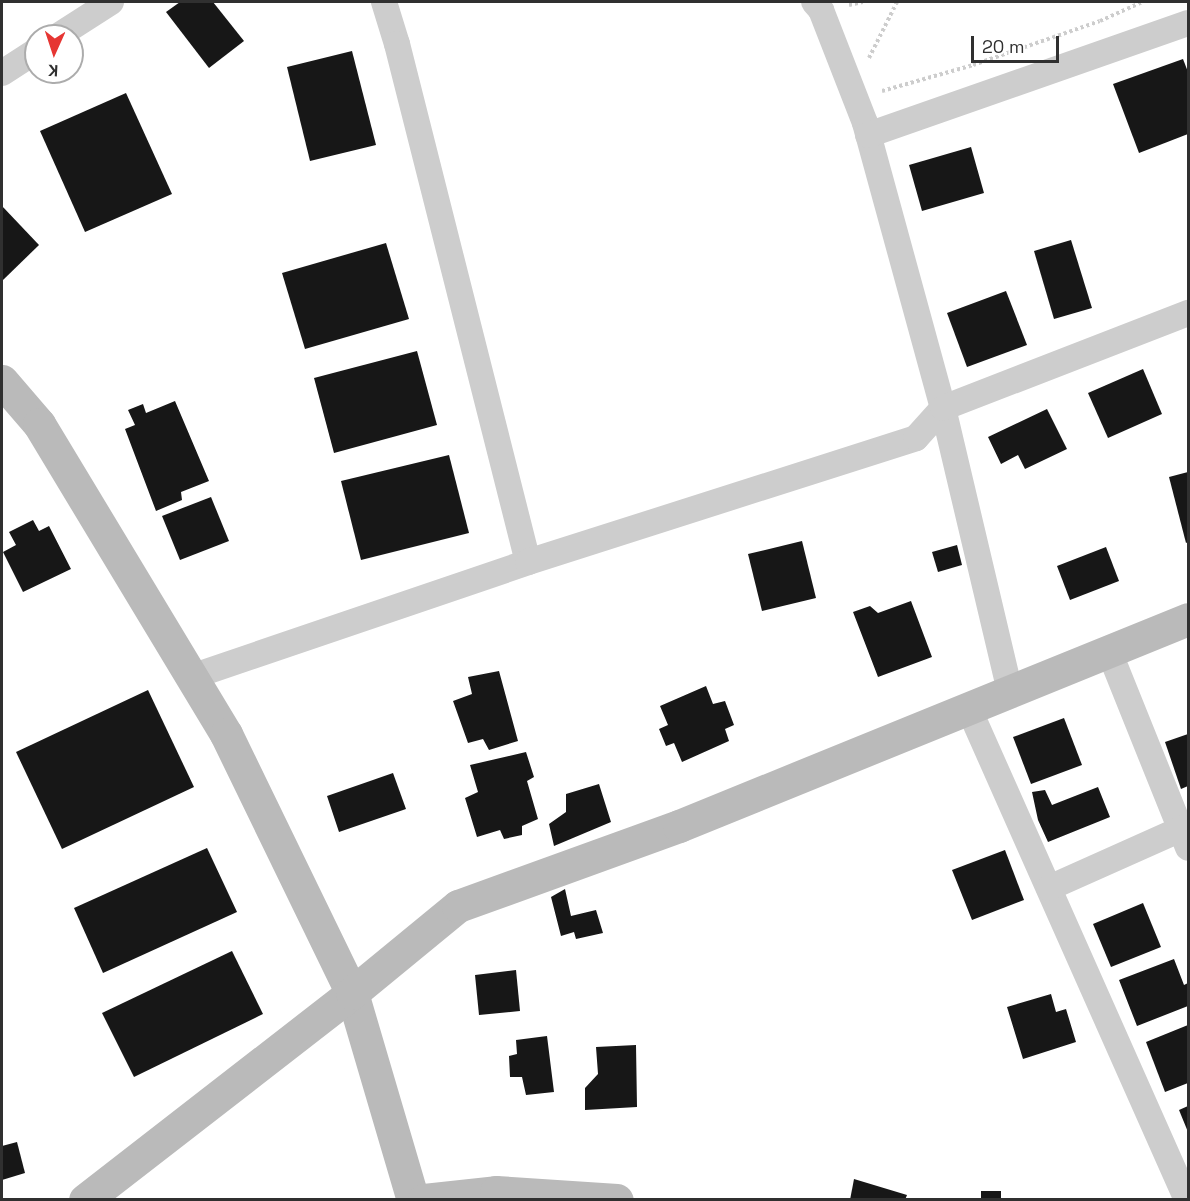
<!DOCTYPE html>
<style>
body{margin:0}
#map{position:relative;width:1190px;height:1201px;overflow:hidden;background:#fff;font-family:"Space Grotesk",sans-serif}
div>[style]{position:absolute}
[style*='--x']{left:calc(var(--x)*1px);top:calc(var(--y)*1px);width:calc(var(--w)*1px);rotate:calc(var(--a)*1deg)}
.building>*{inset:0;background:#171717}
.path>*{height:4px;margin-top:-2px;transform-origin:0;background:repeating-linear-gradient(90deg,#cdcdcd 0 3px,transparent 0 6px)}
.street>*{height:26px;margin:-13px;padding:0 13px;transform-origin:13px;border-radius:13px;background:#cdcdcd}
.secondary>*{height:33px;margin:-16.5px;padding:0 16.5px;transform-origin:16.5px;border-radius:16.5px;background:#bababa}
span{translate:-50% -50%;white-space:nowrap;text-align:center;line-height:1.15;-webkit-text-stroke:6px #fff;paint-order:stroke}
.frame{position:absolute;inset:0;border:3px solid #303030;pointer-events:none}
.north{position:absolute;left:24px;top:24px;width:60px;height:60px;box-sizing:border-box;background:#fff;border:2px solid #acacac;border-radius:50%;rotate:183deg;font-size:16px;font-weight:700;line-height:24px;text-align:center;color:#303030}
.north::after{content:'';display:block;margin:auto;width:21px;height:27px;background:#e63633;clip-path:polygon(50% 0,100% 100%,50% 72%,0 100%)}
.scale{position:absolute;left:971px;top:36px;width:88px;height:27px;box-sizing:border-box;border:3px solid #303030;border-top:0;padding-left:8px;font-size:18px;line-height:21px;white-space:nowrap;color:#303030;-webkit-text-stroke:4px #fff;paint-order:stroke}
</style>
<div id="map">
<div class="building">
<div style="clip-path:polygon(180px 2px,213px 2px,244px 41px,209px 68px,166px 12px)"></div>
<div style="clip-path:polygon(352px 51px,376px 145px,310px 161px,287px 67px)"></div>
<div style="clip-path:polygon(1183px 59px,1188px 72px,1188px 134px,1139px 153px,1113px 84px)"></div>
<div style="clip-path:polygon(126px 93px,172px 194px,85px 232px,40px 131px)"></div>
<div style="clip-path:polygon(971px 147px,984px 193px,922px 211px,909px 165px)"></div>
<div style="clip-path:polygon(2px 206px,39px 245px,2px 281px)"></div>
<div style="clip-path:polygon(1071px 240px,1092px 308px,1054px 319px,1034px 251px)"></div>
<div style="clip-path:polygon(386px 243px,409px 319px,305px 349px,282px 273px)"></div>
<div style="clip-path:polygon(1006px 291px,1027px 345px,967px 367px,947px 313px)"></div>
<div style="clip-path:polygon(417px 351px,437px 425px,334px 453px,314px 378px)"></div>
<div style="clip-path:polygon(1143px 369px,1162px 414px,1108px 438px,1088px 393px)"></div>
<div style="clip-path:polygon(175px 401px,209px 481px,181px 492px,182px 500px,156px 511px,125px 429px,135px 425px,128px 410px,143px 404px,146px 413px)"></div>
<div style="clip-path:polygon(1047px 409px,1067px 449px,1025px 469px,1018px 455px,1001px 464px,988px 437px)"></div>
<div style="clip-path:polygon(449px 455px,469px 533px,361px 560px,341px 481px)"></div>
<div style="clip-path:polygon(1188px 472px,1188px 542px,1186px 543px,1169px 477px)"></div>
<div style="clip-path:polygon(211px 497px,229px 541px,180px 560px,162px 516px)"></div>
<div style="clip-path:polygon(33px 520px,39px 531px,49px 526px,71px 569px,23px 592px,3px 552px,16px 545px,9px 532px)"></div>
<div style="clip-path:polygon(802px 541px,816px 598px,762px 611px,748px 554px)"></div>
<div style="clip-path:polygon(957px 545px,962px 565px,938px 572px,932px 552px)"></div>
<div style="clip-path:polygon(1106px 547px,1119px 581px,1070px 600px,1057px 566px)"></div>
<div style="clip-path:polygon(911px 601px,932px 657px,878px 677px,853px 612px,870px 606px,878px 613px)"></div>
<div style="clip-path:polygon(499px 671px,518px 741px,489px 750px,483px 739px,468px 743px,453px 701px,472px 694px,468px 677px)"></div>
<div style="clip-path:polygon(706px 686px,713px 704px,725px 701px,734px 725px,725px 729px,729px 741px,682px 762px,674px 743px,666px 746px,659px 729px,668px 725px,660px 706px)"></div>
<div style="clip-path:polygon(148px 690px,194px 787px,62px 849px,16px 752px)"></div>
<div style="clip-path:polygon(1064px 718px,1082px 765px,1031px 784px,1013px 737px)"></div>
<div style="clip-path:polygon(1188px 734px,1188px 786px,1181px 789px,1165px 742px)"></div>
<div style="clip-path:polygon(526px 752px,534px 777px,527px 781px,538px 819px,522px 826px,522px 835px,504px 839px,500px 830px,477px 837px,465px 798px,478px 792px,470px 765px)"></div>
<div style="clip-path:polygon(393px 773px,406px 809px,339px 832px,327px 796px)"></div>
<div style="clip-path:polygon(599px 784px,611px 822px,554px 846px,549px 824px,566px 812px,566px 794px)"></div>
<div style="clip-path:polygon(1098px 787px,1110px 817px,1048px 842px,1038px 820px,1032px 792px,1045px 790px,1052px 805px)"></div>
<div style="clip-path:polygon(207px 848px,237px 912px,103px 973px,74px 908px)"></div>
<div style="clip-path:polygon(1005px 850px,1024px 900px,972px 920px,952px 870px)"></div>
<div style="clip-path:polygon(565px 889px,571px 916px,596px 910px,603px 933px,576px 939px,574px 932px,561px 936px,551px 897px)"></div>
<div style="clip-path:polygon(1143px 903px,1161px 947px,1111px 967px,1093px 924px)"></div>
<div style="clip-path:polygon(232px 951px,263px 1014px,134px 1077px,102px 1013px)"></div>
<div style="clip-path:polygon(1174px 959px,1184px 985px,1188px 983px,1188px 1006px,1137px 1026px,1119px 980px)"></div>
<div style="clip-path:polygon(516px 970px,520px 1011px,479px 1015px,475px 975px)"></div>
<div style="clip-path:polygon(1051px 994px,1056px 1012px,1066px 1009px,1076px 1042px,1023px 1059px,1007px 1007px)"></div>
<div style="clip-path:polygon(1188px 1025px,1188px 1083px,1165px 1092px,1146px 1042px)"></div>
<div style="clip-path:polygon(547px 1036px,554px 1092px,526px 1095px,522px 1077px,510px 1077px,509px 1056px,517px 1054px,516px 1040px)"></div>
<div style="clip-path:polygon(636px 1045px,637px 1107px,585px 1110px,585px 1088px,598px 1074px,596px 1047px)"></div>
<div style="clip-path:polygon(1188px 1106px,1188px 1132px,1179px 1110px)"></div>
<div style="clip-path:polygon(17px 1142px,25px 1173px,2px 1180px,2px 1146px)"></div>
<div style="clip-path:polygon(854px 1179px,907px 1195px,905px 1200px,850px 1200px)"></div>
<div style="clip-path:polygon(981px 1191px,1001px 1191px,1001px 1200px,981px 1200px)"></div>
</div>
<div class="path">
<div style="--x:849;--y:5;--w:14;--a:-12"></div>
<div style="--x:869;--y:58;--w:63;--a:-63.4"></div>
<div style="--x:882;--y:91;--w:95;--a:-15.9"></div>
<div style="--x:973;--y:65;--w:134;--a:-19.1"></div>
<div style="--x:1100;--y:21;--w:46;--a:-24.3"></div>
</div>
<div class="street">
<div style="--x:384;--y:2;--w:44;--a:72.8"></div>
<div style="--x:397;--y:44;--w:534;--a:75.81"></div>
<div style="--x:814;--y:2;--w:11;--a:49"></div>
<div style="--x:821;--y:10;--w:121;--a:68.7"></div>
<div style="--x:865;--y:123;--w:295;--a:74.7"></div>
<div style="--x:943;--y:408;--w:292;--a:76.7"></div>
<div style="--x:58;--y:36;--w:63;--a:-32.7"></div>
<div style="--x:2;--y:73;--w:40;--a:-32.9"></div>
<div style="--x:868;--y:135;--w:339;--a:-19.3"></div>
<div style="--x:1109;--y:651;--w:212;--a:68.1"></div>
<div style="--x:191;--y:677;--w:356;--a:-18.8"></div>
<div style="--x:528;--y:562;--w:407;--a:-17.7"></div>
<div style="--x:916;--y:438;--w:40;--a:-48"></div>
<div style="--x:943;--y:408;--w:263;--a:-21.2"></div>
<div style="--x:969;--y:709;--w:537;--a:66.06"></div>
<div style="--x:1049;--y:888;--w:145;--a:-24.1"></div>
</div>
<div class="secondary">
<div style="--x:2;--y:381;--w:57;--a:49.3"></div>
<div style="--x:39;--y:424;--w:362;--a:58.9"></div>
<div style="--x:226;--y:734;--w:288;--a:64.1"></div>
<div style="--x:352;--y:993;--w:216;--a:73.6"></div>
<div style="--x:85;--y:1200;--w:338;--a:-37.8"></div>
<div style="--x:352;--y:993;--w:137;--a:-39.4"></div>
<div style="--x:458;--y:906;--w:235;--a:-19.9"></div>
<div style="--x:679;--y:826;--w:549;--a:-22.13"></div>
<div style="--x:424;--y:1200;--w:72;--a:-6.3"></div>
<div style="--x:496;--y:1192;--w:121;--a:3.8"></div>
</div>
<div class="frame"></div>
<div class="north">K</div>
<div class="scale">20 m</div>
</div>
